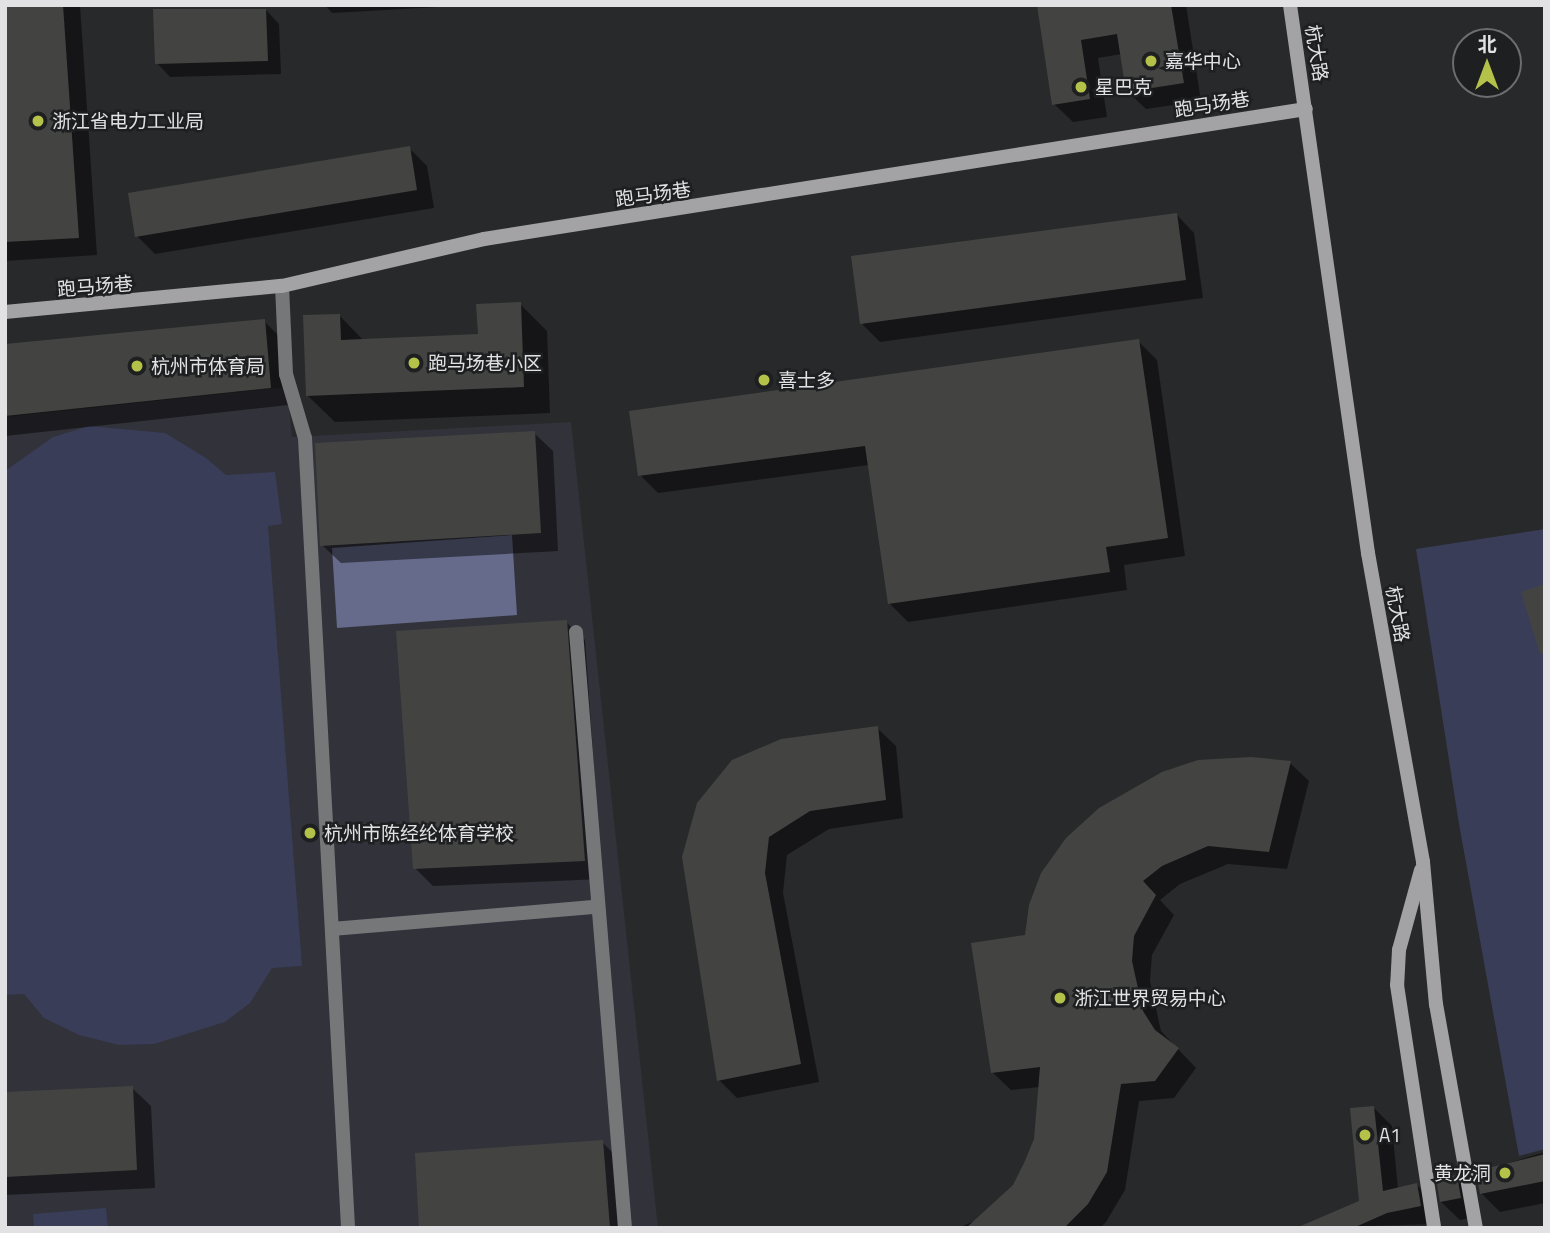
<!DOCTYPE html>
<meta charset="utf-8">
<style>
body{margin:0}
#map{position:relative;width:1550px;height:1233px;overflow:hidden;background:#28292b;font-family:"Titillium Web","Noto Sans SC",sans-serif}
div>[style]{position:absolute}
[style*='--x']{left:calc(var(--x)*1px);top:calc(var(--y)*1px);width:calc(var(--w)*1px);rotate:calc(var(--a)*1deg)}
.built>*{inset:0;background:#31323a}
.green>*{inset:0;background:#3a3d58}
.water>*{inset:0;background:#666b8c}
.shadow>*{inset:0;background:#0007}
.building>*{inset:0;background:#434441}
.street>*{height:14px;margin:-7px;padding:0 7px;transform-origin:7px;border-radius:7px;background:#767778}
.secondary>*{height:14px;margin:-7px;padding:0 7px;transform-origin:7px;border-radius:7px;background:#a3a3a5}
.dots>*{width:19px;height:19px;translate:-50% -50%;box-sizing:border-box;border:4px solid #1e1f21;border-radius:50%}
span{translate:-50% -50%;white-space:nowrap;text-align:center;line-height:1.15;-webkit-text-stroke:5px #1e1f21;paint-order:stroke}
.street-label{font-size:19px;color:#e2e2e4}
.poi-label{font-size:19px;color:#e2e2e4}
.left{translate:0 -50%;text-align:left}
.right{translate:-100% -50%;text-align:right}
.frame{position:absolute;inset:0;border:7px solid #e2e2e4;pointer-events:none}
.north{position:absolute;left:1452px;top:28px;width:70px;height:70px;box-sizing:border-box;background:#1e1f21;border:2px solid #6c6d6f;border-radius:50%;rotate:0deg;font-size:19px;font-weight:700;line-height:28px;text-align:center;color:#e2e2e4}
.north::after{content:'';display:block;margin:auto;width:24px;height:32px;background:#b5c249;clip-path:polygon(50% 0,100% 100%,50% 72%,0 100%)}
</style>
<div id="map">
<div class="built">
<div style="clip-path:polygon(287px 387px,292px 437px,571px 422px,658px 1228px,5px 1228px,5px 417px)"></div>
</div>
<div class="green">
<div style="clip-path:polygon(89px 426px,165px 433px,206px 458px,226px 475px,275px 472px,282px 524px,268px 526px,302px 966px,272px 968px,250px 1003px,225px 1022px,154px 1044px,119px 1045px,79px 1035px,44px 1018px,24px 994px,5px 995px,5px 471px,53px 437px)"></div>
<div style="clip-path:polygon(1545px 529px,1545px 1149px,1519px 1156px,1459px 824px,1416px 549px)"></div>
<div style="clip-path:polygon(106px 1208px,108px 1228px,34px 1228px,33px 1214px)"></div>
</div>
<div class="water">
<div style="clip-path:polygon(512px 535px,517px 615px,337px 628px,332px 548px)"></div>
</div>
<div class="shadow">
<div style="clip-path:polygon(5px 5px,80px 5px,97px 255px,5px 261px)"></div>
<div style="clip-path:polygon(325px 5px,439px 5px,439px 7px,332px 13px)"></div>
<div style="clip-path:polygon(1038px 5px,1186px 5px,1201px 101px,1146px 109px,1127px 91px,1122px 54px,1098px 58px,1107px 117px,1073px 122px,1054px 104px)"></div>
<div style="clip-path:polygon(266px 10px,279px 24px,281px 74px,170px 77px,157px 63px)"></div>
<div style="clip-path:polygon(409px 148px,427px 166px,434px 208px,155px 254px,137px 236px)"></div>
<div style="clip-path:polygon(1176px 214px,1194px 233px,1203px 298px,880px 342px,862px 324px)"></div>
<div style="clip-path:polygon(520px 304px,547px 331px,550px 413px,335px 422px,308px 396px,340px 316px,364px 341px,480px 336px)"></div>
<div style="clip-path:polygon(264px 321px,282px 339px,288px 405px,5px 436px,5px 345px)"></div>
<div style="clip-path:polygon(1138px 341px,1157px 360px,1185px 556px,1124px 565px,1127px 590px,908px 622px,889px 603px,869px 465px,658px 493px,640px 475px)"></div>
<div style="clip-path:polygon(534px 433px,553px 451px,558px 551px,341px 563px,322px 545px)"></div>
<div style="clip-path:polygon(566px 622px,585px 640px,602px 879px,433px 886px,415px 868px)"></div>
<div style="clip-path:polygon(877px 728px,896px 746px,903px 818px,829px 829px,787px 855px,783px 893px,819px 1082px,737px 1098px,719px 1080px,684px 857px)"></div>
<div style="clip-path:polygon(1290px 763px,1309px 781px,1287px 869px,1228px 864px,1180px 884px,1160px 900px,1174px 915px,1152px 955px,1150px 981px,1161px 1031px,1196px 1068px,1174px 1098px,1139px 1101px,1125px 1190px,1106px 1222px,1100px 1228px,958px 1228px,977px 1220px,1014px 1186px,1036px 1139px,1040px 1087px,1011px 1090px,992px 1072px,1027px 936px)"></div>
<div style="clip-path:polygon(132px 1088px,151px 1106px,155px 1188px,5px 1195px,5px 1094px)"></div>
<div style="clip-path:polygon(1374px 1108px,1392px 1126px,1398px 1189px,1417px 1185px,1435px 1204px,1438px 1224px,1300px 1228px,1361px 1202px)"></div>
<div style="clip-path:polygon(602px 1142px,620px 1160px,626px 1228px,421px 1228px)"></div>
<div style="clip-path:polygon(1545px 1152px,1545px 1203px,1500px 1212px,1481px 1193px,1478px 1172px)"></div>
<div style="clip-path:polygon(1456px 1177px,1475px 1195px,1478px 1216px,1460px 1220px,1441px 1202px)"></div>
</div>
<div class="building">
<div style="clip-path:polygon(5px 5px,63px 5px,79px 238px,5px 242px)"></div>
<div style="clip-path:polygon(1037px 5px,1171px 5px,1184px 83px,1126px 92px,1117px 34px,1081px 40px,1090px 99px,1052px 105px)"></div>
<div style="clip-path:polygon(153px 9px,266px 9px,268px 61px,155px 64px)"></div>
<div style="clip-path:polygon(410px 146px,417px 190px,135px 237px,128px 193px)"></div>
<div style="clip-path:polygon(1177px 213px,1186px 280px,860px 324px,851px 256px)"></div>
<div style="clip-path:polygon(521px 302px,524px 387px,306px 396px,303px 315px,340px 314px,341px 340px,478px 334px,476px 304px)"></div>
<div style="clip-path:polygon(265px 319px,271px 388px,5px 416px,5px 344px)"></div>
<div style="clip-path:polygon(1139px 339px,1168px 538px,1106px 547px,1110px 572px,888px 604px,865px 446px,638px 476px,629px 411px)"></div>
<div style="clip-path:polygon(535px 431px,541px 533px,320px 546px,315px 443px)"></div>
<div style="clip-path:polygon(1545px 584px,1545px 653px,1540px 654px,1521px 592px)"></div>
<div style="clip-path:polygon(567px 620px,585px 861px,413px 869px,396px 631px)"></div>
<div style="clip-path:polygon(878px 726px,886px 800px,810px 811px,769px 837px,765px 873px,801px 1064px,717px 1081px,682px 857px,697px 803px,732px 760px,781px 739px)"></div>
<div style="clip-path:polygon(1251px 757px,1291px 761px,1269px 852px,1208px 846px,1162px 866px,1143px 881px,1156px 895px,1134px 936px,1132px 961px,1143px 1011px,1155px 1030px,1179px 1048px,1155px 1081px,1121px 1084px,1107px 1172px,1088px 1204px,1064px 1228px,966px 1228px,1013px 1185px,1024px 1163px,1034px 1139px,1040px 1067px,991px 1073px,971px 943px,1025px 935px,1029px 905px,1041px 873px,1066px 838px,1099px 808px,1162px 772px,1198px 760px)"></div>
<div style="clip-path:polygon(133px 1086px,137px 1170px,5px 1177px,5px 1092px)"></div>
<div style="clip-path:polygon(1374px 1106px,1383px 1191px,1417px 1183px,1421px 1206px,1387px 1213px,1353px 1228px,1296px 1228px,1359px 1201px,1350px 1108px)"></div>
<div style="clip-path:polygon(603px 1140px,610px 1228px,419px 1228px,415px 1153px)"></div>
<div style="clip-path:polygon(1545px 1154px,1545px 1181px,1480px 1194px,1476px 1171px)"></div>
<div style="clip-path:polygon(1457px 1175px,1461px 1198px,1440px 1202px,1436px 1179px)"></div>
</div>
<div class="street">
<div style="--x:282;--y:286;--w:88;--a:87.4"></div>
<div style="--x:286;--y:374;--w:67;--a:73.5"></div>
<div style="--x:305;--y:438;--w:791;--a:86.88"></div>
<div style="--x:576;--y:632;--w:598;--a:85.3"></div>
<div style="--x:332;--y:929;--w:265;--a:-4.8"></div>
</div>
<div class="secondary">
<div style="--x:1290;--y:5;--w:554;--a:81.9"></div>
<div style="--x:1368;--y:553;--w:314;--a:79.9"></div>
<div style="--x:1423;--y:862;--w:143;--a:84.8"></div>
<div style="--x:1436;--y:1004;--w:228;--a:79.9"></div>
<div style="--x:5;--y:312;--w:278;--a:-5.4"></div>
<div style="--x:282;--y:286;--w:207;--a:-13.1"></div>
<div style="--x:484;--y:239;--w:832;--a:-8.99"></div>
<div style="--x:1421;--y:870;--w:83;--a:105.4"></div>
<div style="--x:1399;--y:950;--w:35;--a:93"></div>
<div style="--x:1397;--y:985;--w:246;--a:81.3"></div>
</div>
<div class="dots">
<div style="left:1151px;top:61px;background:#b5c249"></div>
<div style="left:1081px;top:87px;background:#b5c249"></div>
<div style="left:38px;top:121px;background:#b5c249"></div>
<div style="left:414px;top:363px;background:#b5c249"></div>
<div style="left:137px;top:366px;background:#b5c249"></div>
<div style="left:764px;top:380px;background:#b5c249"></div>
<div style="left:310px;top:833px;background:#b5c249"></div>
<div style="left:1060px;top:998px;background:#b5c249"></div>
<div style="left:1365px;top:1135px;background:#b5c249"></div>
<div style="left:1505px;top:1173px;background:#b5c249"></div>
</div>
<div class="street-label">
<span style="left:1317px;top:53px;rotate:81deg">杭大路</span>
<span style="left:1212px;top:104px;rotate:-9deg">跑马场巷</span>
<span style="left:653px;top:194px;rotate:-8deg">跑马场巷</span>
<span style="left:95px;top:286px;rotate:-5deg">跑马场巷</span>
<span style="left:1398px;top:614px;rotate:80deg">杭大路</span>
</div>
<div class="poi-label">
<span class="left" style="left:1165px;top:61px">嘉华中心</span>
<span class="left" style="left:1095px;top:87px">星巴克</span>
<span class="left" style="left:52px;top:121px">浙江省电力工业局</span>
<span class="left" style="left:428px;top:363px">跑马场巷小区</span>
<span class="left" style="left:151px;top:366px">杭州市体育局</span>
<span class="left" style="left:778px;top:380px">喜士多</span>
<span class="left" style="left:324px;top:833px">杭州市陈经纶体育学校</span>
<span class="left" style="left:1074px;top:998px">浙江世界贸易中心</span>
<span class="left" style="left:1379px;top:1135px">A1</span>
<span class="right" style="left:1491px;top:1173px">黄龙洞</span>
</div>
<div class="frame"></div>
<div class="north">北</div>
</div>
